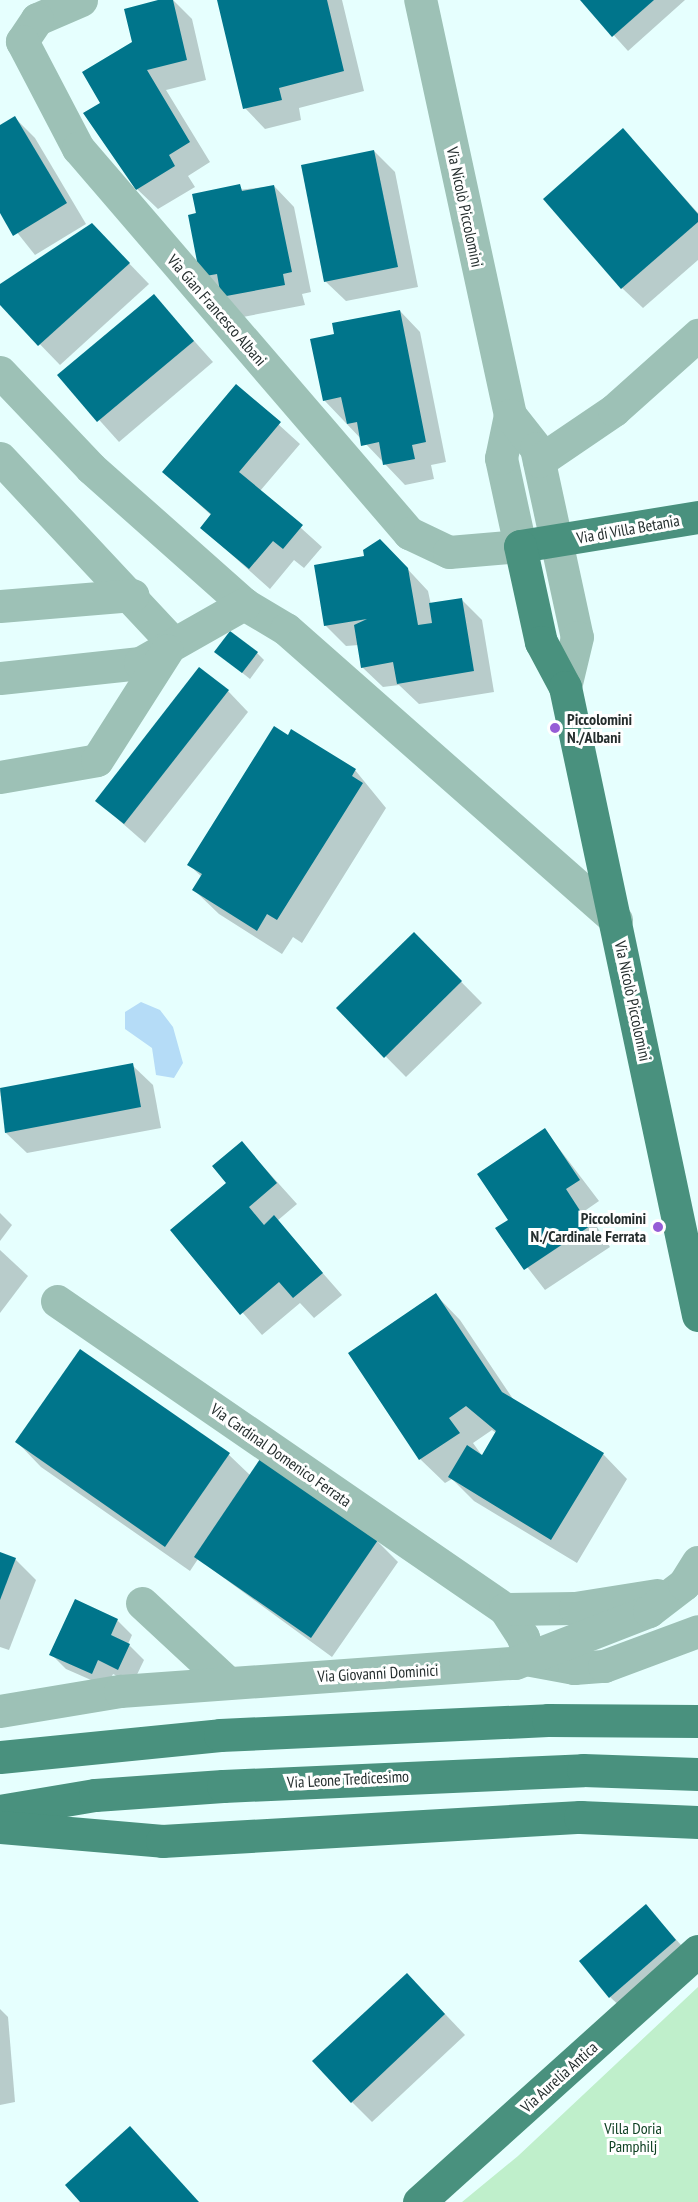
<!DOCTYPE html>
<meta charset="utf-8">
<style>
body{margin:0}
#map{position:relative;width:698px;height:2202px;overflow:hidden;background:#e6fffe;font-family:"PT Sans Narrow",sans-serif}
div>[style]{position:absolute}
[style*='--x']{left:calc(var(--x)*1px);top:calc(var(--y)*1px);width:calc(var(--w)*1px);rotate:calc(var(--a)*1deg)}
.green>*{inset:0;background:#bfefcb}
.water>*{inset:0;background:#b5dcf7}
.shadow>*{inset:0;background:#0003}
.building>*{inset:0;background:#00758b}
.minor>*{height:33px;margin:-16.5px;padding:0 16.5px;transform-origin:16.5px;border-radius:16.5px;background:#9dc1b6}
.major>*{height:33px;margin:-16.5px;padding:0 16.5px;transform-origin:16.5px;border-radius:16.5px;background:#49917e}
.dots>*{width:16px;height:16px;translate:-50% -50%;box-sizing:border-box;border:3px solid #fff;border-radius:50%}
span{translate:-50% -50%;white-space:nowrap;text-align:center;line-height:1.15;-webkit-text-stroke:6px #fff;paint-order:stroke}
.street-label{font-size:16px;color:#252e2e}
.poi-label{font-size:16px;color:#252e2e;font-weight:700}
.left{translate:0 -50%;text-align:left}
.right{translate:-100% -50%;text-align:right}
.park-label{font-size:16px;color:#0f4123}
</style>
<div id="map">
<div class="green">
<div style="clip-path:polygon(698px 1987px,698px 2202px,462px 2202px,518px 2156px)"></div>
</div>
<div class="water">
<div style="clip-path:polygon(141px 1002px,160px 1010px,173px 1027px,183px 1063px,174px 1078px,156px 1075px,152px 1048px,125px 1029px,125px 1012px)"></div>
</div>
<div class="shadow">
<div style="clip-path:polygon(165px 0,173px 0,192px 19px,206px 80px,166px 90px,210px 162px,188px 176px,195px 187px,158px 209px,137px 189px,102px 104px,133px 43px)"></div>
<div style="clip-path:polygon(219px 0,342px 0,364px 91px,299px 108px,301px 120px,265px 129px,245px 108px)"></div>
<div style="clip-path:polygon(582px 0,685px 0,628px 51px)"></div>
<div style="clip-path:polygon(15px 118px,35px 138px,86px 224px,35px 255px,0 211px,0 126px)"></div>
<div style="clip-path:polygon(623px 130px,698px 213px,698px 260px,643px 308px,622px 288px)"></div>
<div style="clip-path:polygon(374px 151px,395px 172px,418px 287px,346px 301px,325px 281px)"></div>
<div style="clip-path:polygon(274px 186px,294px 207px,311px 292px,302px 294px,305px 305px,243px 317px,202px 276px,194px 195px)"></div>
<div style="clip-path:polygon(92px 225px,149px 284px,60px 365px,0 303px,0 286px)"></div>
<div style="clip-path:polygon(154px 296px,213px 362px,119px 442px,59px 375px)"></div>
<div style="clip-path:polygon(400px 311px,420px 332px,446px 462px,431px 465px,434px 479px,405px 485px,324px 400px,336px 335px)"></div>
<div style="clip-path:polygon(236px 386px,300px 444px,260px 491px,322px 547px,304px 568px,294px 560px,270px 589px,202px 528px,212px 516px,164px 472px)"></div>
<div style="clip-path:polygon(366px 558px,401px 562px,428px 591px,431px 605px,461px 599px,482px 620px,494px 692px,419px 704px,399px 685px,383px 687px,362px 667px,359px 645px,346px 646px,325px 625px)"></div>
<div style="clip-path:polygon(216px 652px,257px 653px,264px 660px,250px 679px)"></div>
<div style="clip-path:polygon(228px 691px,248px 712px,145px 843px,97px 801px)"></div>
<div style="clip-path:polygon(292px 731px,355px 770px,386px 808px,302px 943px,293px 937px,282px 954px,219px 914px,194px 890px,202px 877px,189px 865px)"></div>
<div style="clip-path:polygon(414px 934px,482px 1003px,406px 1077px,338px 1008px)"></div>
<div style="clip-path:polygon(132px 1065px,153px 1085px,161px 1128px,27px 1153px,6px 1133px,0 1090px)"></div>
<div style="clip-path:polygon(545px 1130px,599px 1201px,586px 1210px,610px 1247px,545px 1290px,497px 1228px,510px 1220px)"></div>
<div style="clip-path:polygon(242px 1143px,297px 1204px,277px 1221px,342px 1295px,314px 1318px,300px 1303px,262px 1335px,172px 1231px,228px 1183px)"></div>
<div style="clip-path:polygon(0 1213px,12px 1225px,0 1241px)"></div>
<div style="clip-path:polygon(0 1250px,28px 1276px,0 1313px)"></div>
<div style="clip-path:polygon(evenodd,436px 1295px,460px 1320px,515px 1402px,603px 1454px,627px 1479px,577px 1563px,474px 1501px,452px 1479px,445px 1483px,420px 1459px,436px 1295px,492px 1430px,496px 1433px,483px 1457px,473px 1443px,492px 1430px)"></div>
<div style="clip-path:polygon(81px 1351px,229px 1455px,251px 1476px,377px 1541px,398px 1562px,332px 1657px,198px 1559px,190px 1571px,41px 1467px,17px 1442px)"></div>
<div style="clip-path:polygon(0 1553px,15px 1559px,36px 1580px,9px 1650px,0 1647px)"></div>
<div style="clip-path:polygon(117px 1620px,132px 1635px,128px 1644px,144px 1660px,133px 1683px,113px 1674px,107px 1687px,66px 1669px,51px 1654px)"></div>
<div style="clip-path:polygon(646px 1906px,690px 1955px,625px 2011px,610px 1997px)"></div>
<div style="clip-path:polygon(427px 1995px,465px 2035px,372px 2122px,352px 2102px)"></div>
<div style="clip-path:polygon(0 2009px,8px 2017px,15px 2102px,0 2105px)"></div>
</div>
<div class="building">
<div style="clip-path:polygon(158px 0,173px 0,187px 60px,147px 70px,190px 142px,169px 155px,175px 166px,136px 190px,83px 113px,100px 103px,82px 72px,132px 42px,124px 9px)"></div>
<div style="clip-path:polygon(217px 0,327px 0,344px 71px,279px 88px,282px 100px,243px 109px)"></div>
<div style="clip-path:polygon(580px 0,654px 0,612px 37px)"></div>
<div style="clip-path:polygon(15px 116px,67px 203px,13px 236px,0 213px,0 125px)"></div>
<div style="clip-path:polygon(623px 128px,698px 214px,698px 222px,621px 289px,543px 199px)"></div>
<div style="clip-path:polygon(374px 150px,398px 267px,324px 282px,301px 165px)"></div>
<div style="clip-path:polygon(240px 184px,242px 191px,274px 185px,292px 272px,283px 274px,285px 285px,221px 297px,217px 274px,200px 277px,188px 215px,196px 213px,192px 194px)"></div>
<div style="clip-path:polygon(92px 223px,130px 263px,38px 346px,0 305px,0 284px)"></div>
<div style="clip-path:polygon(154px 294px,194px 341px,97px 422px,57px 375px)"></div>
<div style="clip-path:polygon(400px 310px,426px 442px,412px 445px,415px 459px,383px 465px,379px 442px,361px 446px,357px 422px,347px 424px,341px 397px,323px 401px,310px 339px,334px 334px,332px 323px)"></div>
<div style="clip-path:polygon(236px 384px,281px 422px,239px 472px,303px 525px,283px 549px,273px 541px,249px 569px,200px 528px,211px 514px,162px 472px)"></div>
<div style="clip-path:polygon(380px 539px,408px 568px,418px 625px,432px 623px,429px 603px,462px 598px,474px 671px,397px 684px,393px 662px,361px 668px,354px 625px,367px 619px,324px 626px,314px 565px,364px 556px,363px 550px)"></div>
<div style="clip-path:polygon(230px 631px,258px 652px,242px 673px,214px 652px)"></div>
<div style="clip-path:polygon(199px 667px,229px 690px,124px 824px,95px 801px)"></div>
<div style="clip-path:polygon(274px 726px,288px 735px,291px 729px,356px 769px,352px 776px,363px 783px,277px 920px,267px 914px,257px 931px,192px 890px,202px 874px,187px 865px)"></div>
<div style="clip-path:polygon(414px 932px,462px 981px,384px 1058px,336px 1008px)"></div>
<div style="clip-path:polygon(133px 1063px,141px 1107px,5px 1133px,0 1088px)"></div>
<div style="clip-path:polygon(545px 1128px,580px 1180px,566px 1189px,590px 1226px,524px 1270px,495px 1228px,508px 1220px,477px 1174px)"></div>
<div style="clip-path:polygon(242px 1141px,277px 1183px,249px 1207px,264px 1225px,274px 1215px,323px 1273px,293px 1298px,279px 1282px,240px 1315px,170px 1230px,226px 1183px,212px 1166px)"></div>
<div style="clip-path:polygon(436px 1293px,502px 1392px,604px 1453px,551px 1540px,448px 1477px,467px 1445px,482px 1455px,496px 1431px,466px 1406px,449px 1418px,460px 1433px,419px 1460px,348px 1353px)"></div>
<div style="clip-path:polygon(80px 1349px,230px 1453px,165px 1547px,15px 1442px)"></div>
<div style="clip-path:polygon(260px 1459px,378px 1540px,311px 1638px,194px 1557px)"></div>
<div style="clip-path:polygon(0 1552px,16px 1558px,0 1600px)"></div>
<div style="clip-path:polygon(75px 1599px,118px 1619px,111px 1635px,130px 1644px,118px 1670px,98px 1660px,92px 1674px,49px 1655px)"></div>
<div style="clip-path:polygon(646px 1904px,676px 1940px,609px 1998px,579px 1961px)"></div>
<div style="clip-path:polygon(407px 1973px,445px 2014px,351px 2103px,312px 2061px)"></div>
<div style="clip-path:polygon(130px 2126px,199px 2202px,80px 2202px,65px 2185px)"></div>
</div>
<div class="minor">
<div style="--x:81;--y:0;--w:48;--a:156.6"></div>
<div style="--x:37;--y:19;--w:27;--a:124"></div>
<div style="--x:22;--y:41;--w:121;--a:62.4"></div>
<div style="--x:78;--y:148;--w:508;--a:49.31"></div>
<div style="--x:409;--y:533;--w:44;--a:25.4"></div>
<div style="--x:449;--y:552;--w:71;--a:-4.8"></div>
<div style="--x:520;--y:546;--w:90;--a:-102.2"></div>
<div style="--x:501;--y:458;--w:44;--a:-78.2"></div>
<div style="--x:510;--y:415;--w:425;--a:-102.2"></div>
<div style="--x:0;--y:372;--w:132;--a:46.5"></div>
<div style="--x:91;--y:468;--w:205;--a:41.6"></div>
<div style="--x:244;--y:604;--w:49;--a:30.8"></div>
<div style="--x:286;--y:629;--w:440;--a:41.4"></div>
<div style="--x:510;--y:415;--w:42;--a:51.8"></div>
<div style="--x:536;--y:448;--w:193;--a:77.8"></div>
<div style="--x:577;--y:637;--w:51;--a:103.5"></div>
<div style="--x:0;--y:458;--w:252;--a:46.9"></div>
<div style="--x:539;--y:461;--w:91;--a:-34.2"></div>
<div style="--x:614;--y:410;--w:113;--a:-41.8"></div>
<div style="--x:0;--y:606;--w:133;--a:-4.7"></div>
<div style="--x:0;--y:678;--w:141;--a:-6.1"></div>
<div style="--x:140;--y:663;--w:120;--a:-29.6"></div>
<div style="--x:0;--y:777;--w:98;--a:-9.9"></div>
<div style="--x:97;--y:760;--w:130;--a:-57.5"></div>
<div style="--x:57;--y:1301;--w:544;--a:34.51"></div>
<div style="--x:142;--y:1603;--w:115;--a:42.9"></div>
<div style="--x:530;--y:1659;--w:23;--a:-108"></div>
<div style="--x:523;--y:1637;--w:33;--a:-123"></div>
<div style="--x:505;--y:1609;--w:70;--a:-0.8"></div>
<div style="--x:575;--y:1608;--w:83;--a:-9"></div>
<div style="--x:531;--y:1660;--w:44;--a:10.5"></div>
<div style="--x:574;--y:1668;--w:30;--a:-4"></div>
<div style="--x:604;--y:1666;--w:100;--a:-20.4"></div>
<div style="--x:0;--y:1711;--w:122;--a:-9.5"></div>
<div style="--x:120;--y:1691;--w:396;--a:-4.1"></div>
<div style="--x:515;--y:1663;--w:144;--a:-21.2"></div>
<div style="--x:649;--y:1611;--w:44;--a:-37.6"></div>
<div style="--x:684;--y:1584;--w:26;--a:-58"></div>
</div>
<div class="major">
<div style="--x:698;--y:517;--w:180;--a:170.7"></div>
<div style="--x:520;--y:546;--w:98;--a:77.7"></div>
<div style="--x:541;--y:642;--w:51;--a:61.9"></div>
<div style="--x:565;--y:687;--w:642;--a:78.04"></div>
<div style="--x:0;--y:1757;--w:221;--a:-5.7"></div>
<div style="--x:220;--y:1735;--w:328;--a:-2.6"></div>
<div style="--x:548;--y:1720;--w:150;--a:0.4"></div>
<div style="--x:0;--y:1811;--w:96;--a:-9.6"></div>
<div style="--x:95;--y:1795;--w:128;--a:-4"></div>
<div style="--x:223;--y:1786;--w:360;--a:-2.5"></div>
<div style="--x:583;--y:1770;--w:115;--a:2"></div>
<div style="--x:0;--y:1827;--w:163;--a:4.9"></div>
<div style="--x:162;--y:1841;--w:419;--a:-3.3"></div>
<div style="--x:580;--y:1817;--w:118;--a:2.4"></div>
<div style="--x:419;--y:2202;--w:375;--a:-42"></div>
</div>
<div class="dots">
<div style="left:555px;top:728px;background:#965dd6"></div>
<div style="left:658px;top:1227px;background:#965dd6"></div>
</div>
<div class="street-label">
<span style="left:465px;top:207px;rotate:78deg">Via Nicolò Piccolomini</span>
<span style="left:217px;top:310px;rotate:49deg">Via Gian Francesco Albani</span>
<span style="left:628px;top:529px;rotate:-10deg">Via di Villa Betania</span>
<span style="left:633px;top:1001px;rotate:78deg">Via Nicolò Piccolomini</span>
<span style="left:281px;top:1455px;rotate:35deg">Via Cardinal Domenico Ferrata</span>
<span style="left:378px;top:1673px;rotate:-3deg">Via Giovanni Dominici</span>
<span style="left:348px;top:1779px;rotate:-3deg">Via Leone Tredicesimo</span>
<span style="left:559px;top:2077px;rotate:-42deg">Via Aurelia Antica</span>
</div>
<div class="poi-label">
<span class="left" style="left:567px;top:728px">Piccolomini<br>N./Albani</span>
<span class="right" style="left:646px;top:1227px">Piccolomini<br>N./Cardinale Ferrata</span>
</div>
<div class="park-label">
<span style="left:633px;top:2137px">Villa Doria<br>Pamphilj</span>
</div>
</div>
